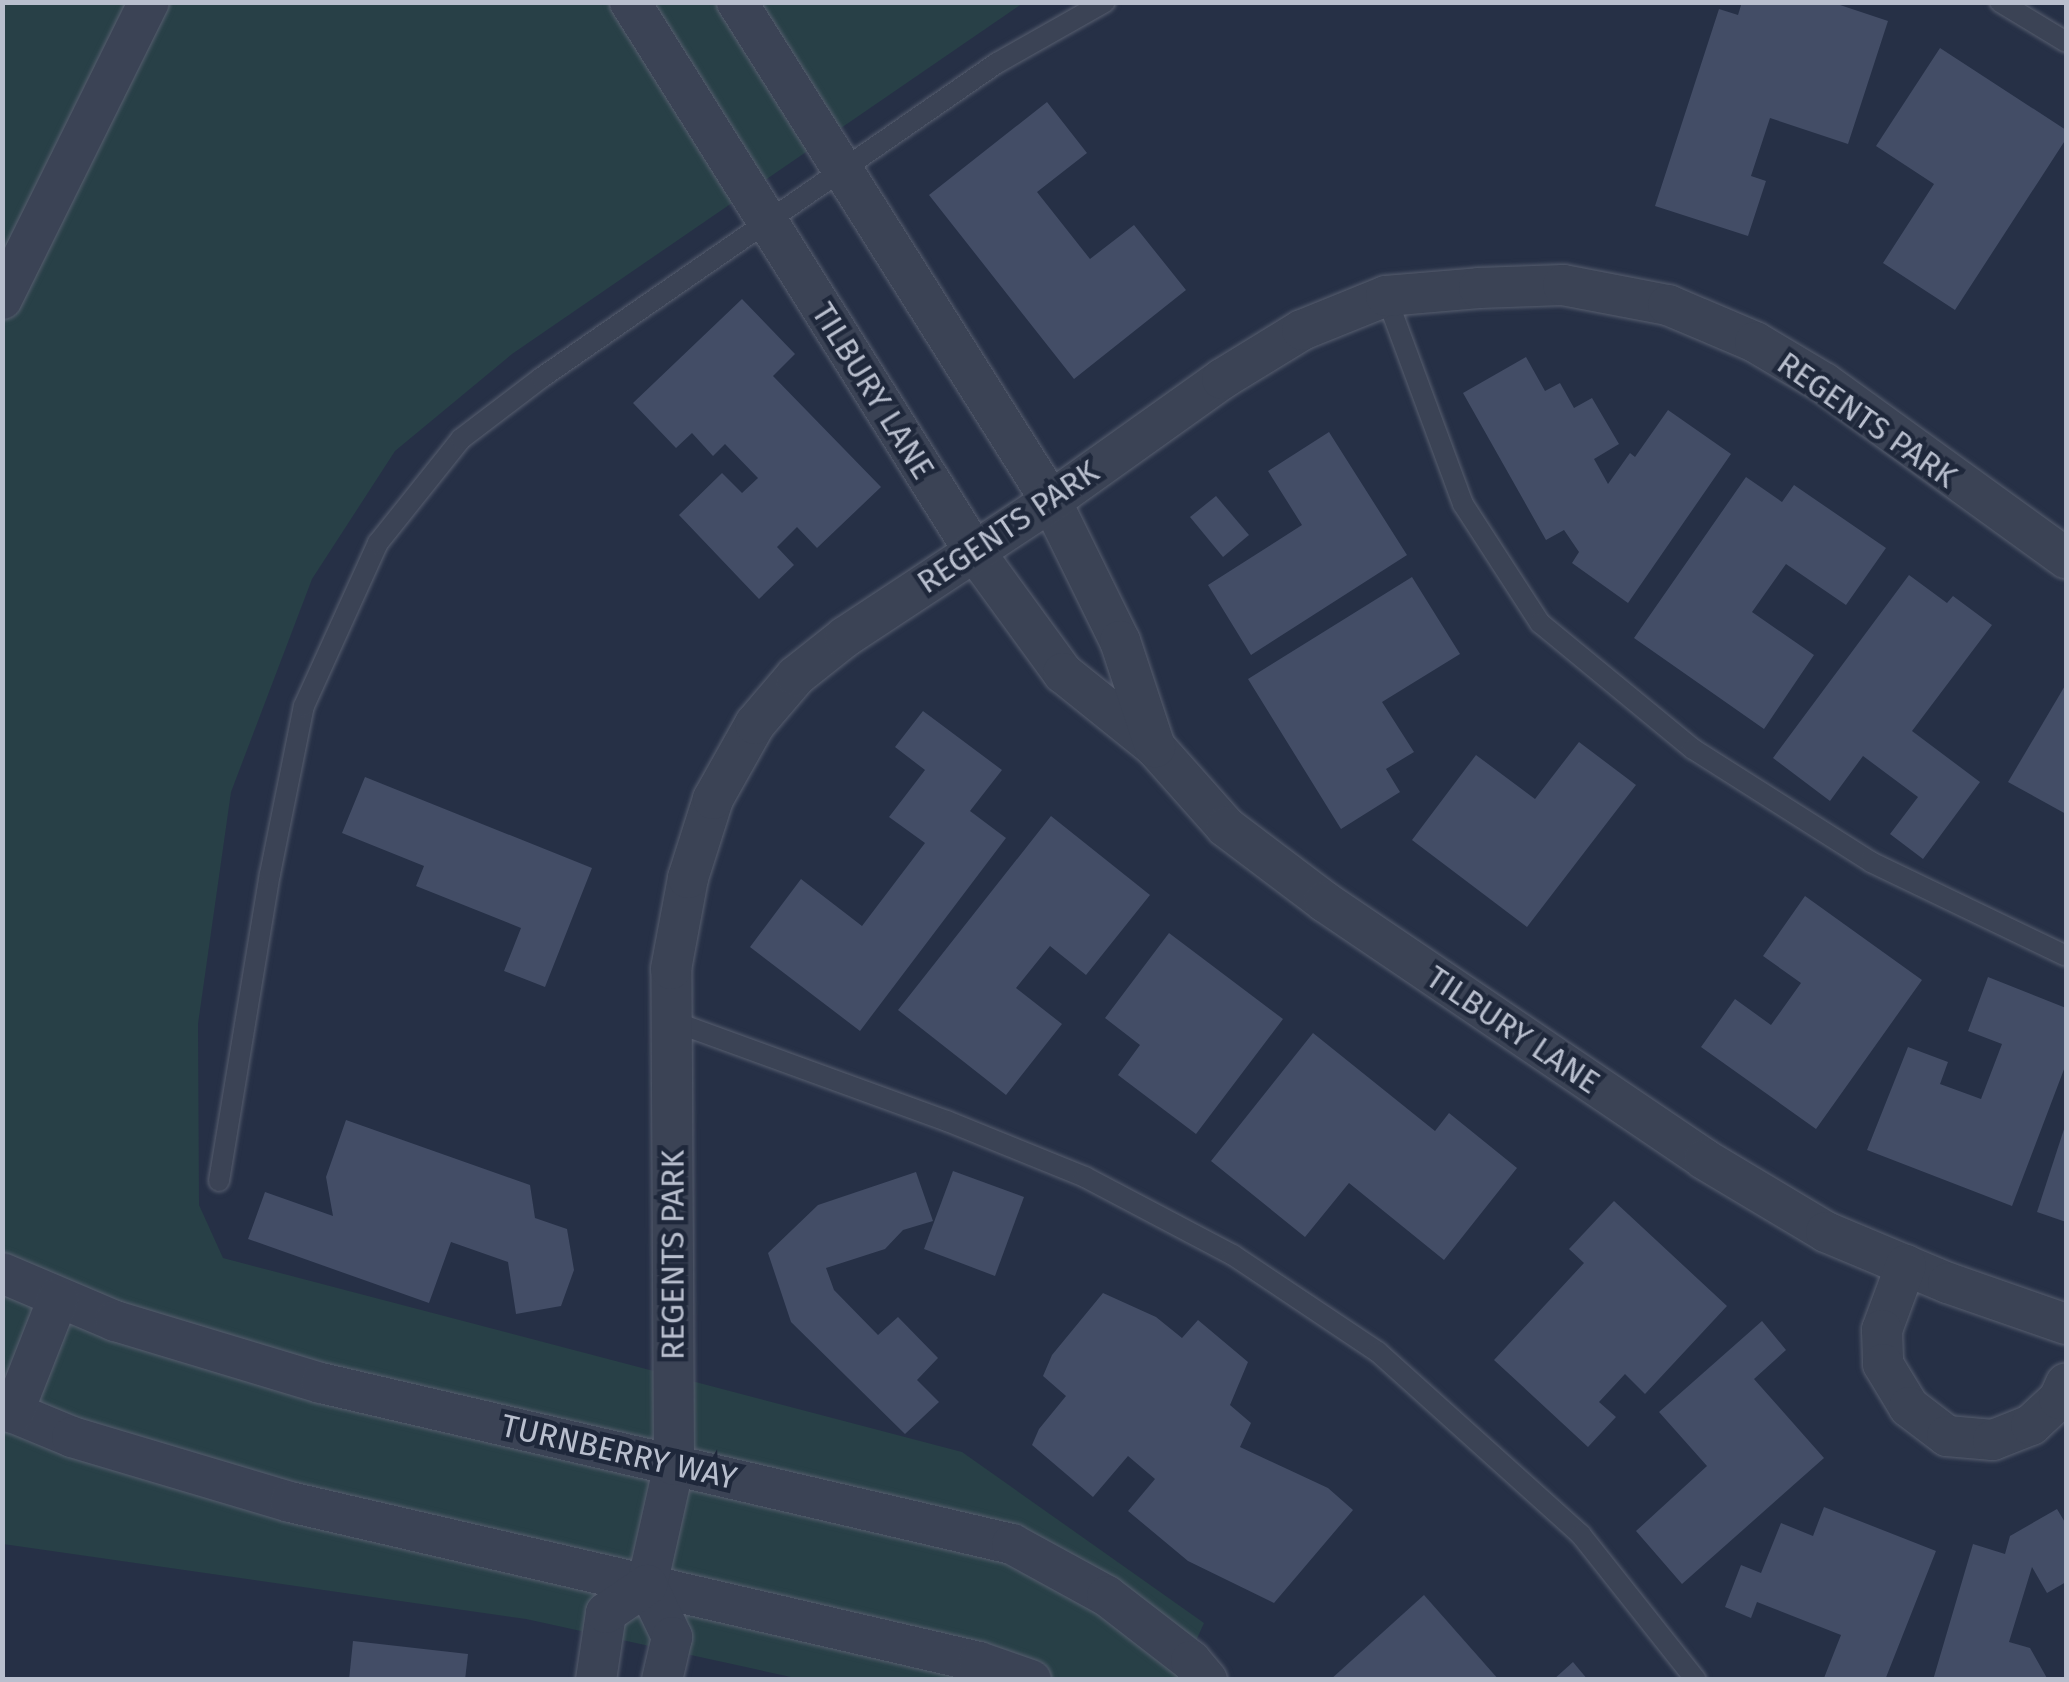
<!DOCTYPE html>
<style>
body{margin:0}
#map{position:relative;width:2069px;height:1682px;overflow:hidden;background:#263046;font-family:"Fira Sans",sans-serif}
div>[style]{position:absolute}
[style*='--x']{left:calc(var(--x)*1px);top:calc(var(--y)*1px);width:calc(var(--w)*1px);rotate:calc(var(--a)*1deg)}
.green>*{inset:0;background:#284047}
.building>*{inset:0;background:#434d66}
.roads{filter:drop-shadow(0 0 2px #575e6f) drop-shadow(0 0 2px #575e6f)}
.lane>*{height:20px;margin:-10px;padding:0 10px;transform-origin:10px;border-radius:10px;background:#3b4355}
.street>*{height:40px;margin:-20px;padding:0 20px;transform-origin:20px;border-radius:20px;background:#3b4355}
span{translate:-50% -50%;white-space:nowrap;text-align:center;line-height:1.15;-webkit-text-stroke:9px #1f283b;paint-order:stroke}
.street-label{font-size:32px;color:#b9bfce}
.frame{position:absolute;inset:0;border:5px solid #b9bfce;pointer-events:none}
</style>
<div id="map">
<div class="green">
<div style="clip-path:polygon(2px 3px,1023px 3px,512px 354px,395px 451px,312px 579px,231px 792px,198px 1024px,199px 1205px,223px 1258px,962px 1452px,1204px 1623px,1179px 1679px,800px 1679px,526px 1619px,3px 1544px)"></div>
</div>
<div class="building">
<div style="clip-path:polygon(1742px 2px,1831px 2px,1888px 21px,1848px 144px,1770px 118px,1751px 176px,1766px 181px,1748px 236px,1655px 206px,1719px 9px,1738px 15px)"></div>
<div style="clip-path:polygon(1940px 48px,2066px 130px,2066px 139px,1955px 310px,1883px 263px,1934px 184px,1876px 146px)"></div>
<div style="clip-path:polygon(1047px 102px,1087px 153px,1037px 192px,1090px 259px,1134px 225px,1186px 290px,1074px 379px,929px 195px)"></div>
<div style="clip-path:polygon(742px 299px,795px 354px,773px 376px,881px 487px,817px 548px,797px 527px,777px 547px,794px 565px,759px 599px,679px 515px,722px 473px,742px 493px,758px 478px,725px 444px,713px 456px,692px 433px,676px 448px,633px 403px)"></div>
<div style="clip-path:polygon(1526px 357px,1545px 391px,1560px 383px,1574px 408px,1592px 398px,1619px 444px,1594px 459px,1608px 484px,1630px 453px,1635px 457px,1668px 410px,1731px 454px,1628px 603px,1572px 563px,1579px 552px,1564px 530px,1546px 540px,1463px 393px)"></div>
<div style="clip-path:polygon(1329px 432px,1407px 555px,1251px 655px,1208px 585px,1302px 525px,1268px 471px)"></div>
<div style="clip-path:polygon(1746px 477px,1782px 502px,1794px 485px,1886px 548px,1846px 605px,1786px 564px,1752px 612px,1814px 655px,1764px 729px,1634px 638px)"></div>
<div style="clip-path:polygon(1216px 496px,1249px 535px,1223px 557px,1190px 517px)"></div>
<div style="clip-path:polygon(1909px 575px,1947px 603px,1953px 596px,1992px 625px,1912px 731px,1980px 782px,1923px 859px,1890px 834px,1918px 797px,1863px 756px,1830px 801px,1773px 758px)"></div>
<div style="clip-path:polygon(1412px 577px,1460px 654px,1382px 702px,1414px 752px,1386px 769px,1400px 792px,1341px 829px,1248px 679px)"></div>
<div style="clip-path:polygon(2066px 684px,2066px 814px,2008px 782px)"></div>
<div style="clip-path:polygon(923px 711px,1002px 770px,970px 811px,1006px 838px,860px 1031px,750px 947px,801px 879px,862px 926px,925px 843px,889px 817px,925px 770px,895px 747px)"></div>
<div style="clip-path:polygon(1579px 742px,1636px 785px,1527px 927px,1412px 840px,1476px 755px,1535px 799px)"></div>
<div style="clip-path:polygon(365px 777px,592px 868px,545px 987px,504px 971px,521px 928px,416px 886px,424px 866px,342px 833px)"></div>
<div style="clip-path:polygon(1051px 816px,1150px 895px,1086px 975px,1050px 946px,1016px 988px,1062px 1024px,1006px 1095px,898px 1010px)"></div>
<div style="clip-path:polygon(1805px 896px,1922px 980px,1816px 1129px,1701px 1047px,1735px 999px,1771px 1025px,1801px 983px,1763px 956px)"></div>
<div style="clip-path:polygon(1169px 933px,1283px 1019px,1196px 1134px,1118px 1075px,1140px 1045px,1105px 1018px)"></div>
<div style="clip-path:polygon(1988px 977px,2066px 1008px,2066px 1064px,2012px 1206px,1867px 1150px,1908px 1047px,1948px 1062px,1940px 1084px,1981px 1099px,2002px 1044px,1968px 1031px)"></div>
<div style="clip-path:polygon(1313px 1033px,1435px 1131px,1449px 1113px,1517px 1168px,1444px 1260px,1349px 1183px,1305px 1237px,1211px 1161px)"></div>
<div style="clip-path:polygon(346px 1120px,530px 1185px,535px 1218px,567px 1229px,574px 1270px,561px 1306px,516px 1314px,508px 1262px,451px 1242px,429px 1303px,248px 1239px,265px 1192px,333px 1216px,326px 1177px)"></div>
<div style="clip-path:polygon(2066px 1123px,2066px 1222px,2037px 1212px)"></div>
<div style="clip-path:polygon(953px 1171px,1024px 1197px,995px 1276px,924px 1249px)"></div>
<div style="clip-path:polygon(916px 1172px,933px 1221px,903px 1230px,885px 1249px,826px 1268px,834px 1290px,878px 1335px,898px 1317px,938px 1358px,917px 1380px,939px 1402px,905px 1434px,791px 1322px,768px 1253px,818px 1205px)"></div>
<div style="clip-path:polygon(1614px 1201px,1727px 1306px,1645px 1394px,1625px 1374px,1599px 1402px,1616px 1417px,1588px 1447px,1494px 1360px,1584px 1263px,1569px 1249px)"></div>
<div style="clip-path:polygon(1103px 1293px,1156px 1317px,1182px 1338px,1198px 1320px,1248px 1362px,1230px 1405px,1251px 1423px,1240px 1447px,1328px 1488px,1353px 1510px,1274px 1603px,1188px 1561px,1128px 1511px,1155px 1479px,1128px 1456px,1093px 1497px,1032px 1445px,1039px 1429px,1066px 1396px,1043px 1376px,1052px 1355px)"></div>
<div style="clip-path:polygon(1762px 1321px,1786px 1350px,1754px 1379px,1824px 1458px,1682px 1584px,1636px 1531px,1707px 1466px,1659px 1412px)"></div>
<div style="clip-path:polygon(1824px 1507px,1936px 1551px,1885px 1680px,1824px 1678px,1841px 1635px,1757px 1602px,1751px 1618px,1725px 1607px,1741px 1565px,1761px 1573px,1781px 1523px,1813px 1536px)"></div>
<div style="clip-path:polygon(2057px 1509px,2066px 1524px,2066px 1582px,2047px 1593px,2032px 1567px,2009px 1642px,2030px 1648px,2048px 1680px,1933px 1680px,1973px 1544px,2005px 1554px,2010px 1536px)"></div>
<div style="clip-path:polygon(1424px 1595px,1499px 1680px,1330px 1680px)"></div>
<div style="clip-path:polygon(353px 1641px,468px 1654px,465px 1680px,349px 1680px)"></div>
<div style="clip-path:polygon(1573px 1662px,1588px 1680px,1553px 1680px)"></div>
</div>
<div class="roads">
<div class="lane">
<div style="--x:2000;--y:2;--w:77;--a:31.2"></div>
<div style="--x:1386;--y:296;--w:222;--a:69.7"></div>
<div style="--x:1463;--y:504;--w:142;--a:57.1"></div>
<div style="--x:1540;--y:623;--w:198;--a:39.5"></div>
<div style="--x:1693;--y:749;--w:211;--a:32.4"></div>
<div style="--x:1871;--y:862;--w:216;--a:25.7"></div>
<div style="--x:672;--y:1021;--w:293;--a:20"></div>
<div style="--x:947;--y:1121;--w:149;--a:22.1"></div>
<div style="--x:1085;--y:1177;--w:167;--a:27.8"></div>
<div style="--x:1233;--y:1255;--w:174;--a:33.8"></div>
<div style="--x:1378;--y:1352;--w:273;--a:42"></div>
<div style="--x:1581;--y:1535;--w:185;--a:51.6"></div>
<div style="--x:219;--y:1181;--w:311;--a:-80.6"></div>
<div style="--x:270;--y:874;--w:171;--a:-78.6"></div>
<div style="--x:304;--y:706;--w:179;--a:-65.6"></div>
<div style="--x:378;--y:543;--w:133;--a:-51.4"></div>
<div style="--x:461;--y:439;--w:101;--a:-37.3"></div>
<div style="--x:541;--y:378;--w:554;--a:-34.64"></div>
<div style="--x:997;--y:63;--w:124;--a:-29.5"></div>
</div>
<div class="street">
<div style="--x:630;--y:2;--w:648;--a:57.93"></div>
<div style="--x:974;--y:551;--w:151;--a:53.9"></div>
<div style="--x:1063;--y:673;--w:118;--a:38.8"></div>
<div style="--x:1155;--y:747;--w:107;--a:48.4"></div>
<div style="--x:1226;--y:827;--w:124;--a:37.1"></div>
<div style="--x:1325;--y:902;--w:458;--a:34.1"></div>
<div style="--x:1704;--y:1159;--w:142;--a:30.9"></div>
<div style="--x:1826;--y:1232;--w:132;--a:22.7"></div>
<div style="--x:1948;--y:1283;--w:125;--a:19.2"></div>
<div style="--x:737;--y:2;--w:590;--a:57.82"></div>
<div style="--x:1051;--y:501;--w:156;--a:63.8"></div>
<div style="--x:1120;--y:641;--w:112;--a:71.7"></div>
<div style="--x:2;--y:299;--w:331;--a:-63.7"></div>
<div style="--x:1906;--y:1265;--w:69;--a:110.3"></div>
<div style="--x:1882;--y:1330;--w:34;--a:88"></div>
<div style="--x:1883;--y:1364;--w:50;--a:58.8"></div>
<div style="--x:1909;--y:1407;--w:48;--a:37.3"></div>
<div style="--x:1947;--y:1436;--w:46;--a:5"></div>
<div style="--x:1993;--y:1440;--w:41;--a:-21.5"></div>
<div style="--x:2031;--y:1425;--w:38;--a:-43"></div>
<div style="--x:2059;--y:1399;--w:17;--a:-66"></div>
<div style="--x:2;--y:1273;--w:123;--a:23"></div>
<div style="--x:115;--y:1321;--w:215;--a:16.8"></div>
<div style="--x:321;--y:1383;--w:710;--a:13.12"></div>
<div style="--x:1012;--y:1544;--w:108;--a:28.7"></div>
<div style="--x:1107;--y:1596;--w:106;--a:37.7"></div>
<div style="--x:1191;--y:1661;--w:25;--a:50"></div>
<div style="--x:2;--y:1408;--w:76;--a:22.5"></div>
<div style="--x:72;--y:1437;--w:227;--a:16.6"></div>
<div style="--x:290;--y:1502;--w:707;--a:13.07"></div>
<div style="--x:979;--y:1662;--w:55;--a:19.1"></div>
<div style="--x:13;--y:1413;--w:123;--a:-68.5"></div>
<div style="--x:647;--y:1585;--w:123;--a:-77.3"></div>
<div style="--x:674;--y:1465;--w:496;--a:-90.3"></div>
<div style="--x:671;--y:969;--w:93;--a:-79.4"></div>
<div style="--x:688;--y:878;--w:83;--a:-72.4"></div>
<div style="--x:713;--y:799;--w:86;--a:-60.8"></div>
<div style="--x:755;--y:724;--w:63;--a:-49.5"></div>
<div style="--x:796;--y:676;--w:63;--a:-38.5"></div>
<div style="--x:845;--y:637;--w:247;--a:-33.4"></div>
<div style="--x:1051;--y:501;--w:210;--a:-35.5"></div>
<div style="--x:1222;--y:379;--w:94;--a:-31.5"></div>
<div style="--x:1302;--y:330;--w:91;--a:-22"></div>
<div style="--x:1386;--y:296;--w:93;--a:-4.9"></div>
<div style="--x:1479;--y:288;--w:84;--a:-2"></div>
<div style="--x:1563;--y:285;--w:107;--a:10.8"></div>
<div style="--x:1668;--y:305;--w:95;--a:23"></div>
<div style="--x:1755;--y:342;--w:80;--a:30.7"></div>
<div style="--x:1824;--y:383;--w:299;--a:35.9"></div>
<div style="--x:647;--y:1585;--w:58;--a:64.3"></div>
<div style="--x:672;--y:1637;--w:44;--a:103.1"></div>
<div style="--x:596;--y:1680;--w:68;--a:-81.5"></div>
<div style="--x:606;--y:1613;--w:50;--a:-34.3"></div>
</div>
</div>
<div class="street-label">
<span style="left:873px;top:391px;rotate:58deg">TILBURY LANE</span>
<span style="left:1867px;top:420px;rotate:35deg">REGENTS PARK</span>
<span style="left:1008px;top:527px;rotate:-34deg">REGENTS PARK</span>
<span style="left:1513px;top:1030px;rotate:34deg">TILBURY LANE</span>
<span style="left:673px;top:1255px;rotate:-90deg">REGENTS PARK</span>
<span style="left:619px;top:1452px;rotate:13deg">TURNBERRY WAY</span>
</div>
<div class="frame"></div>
</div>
